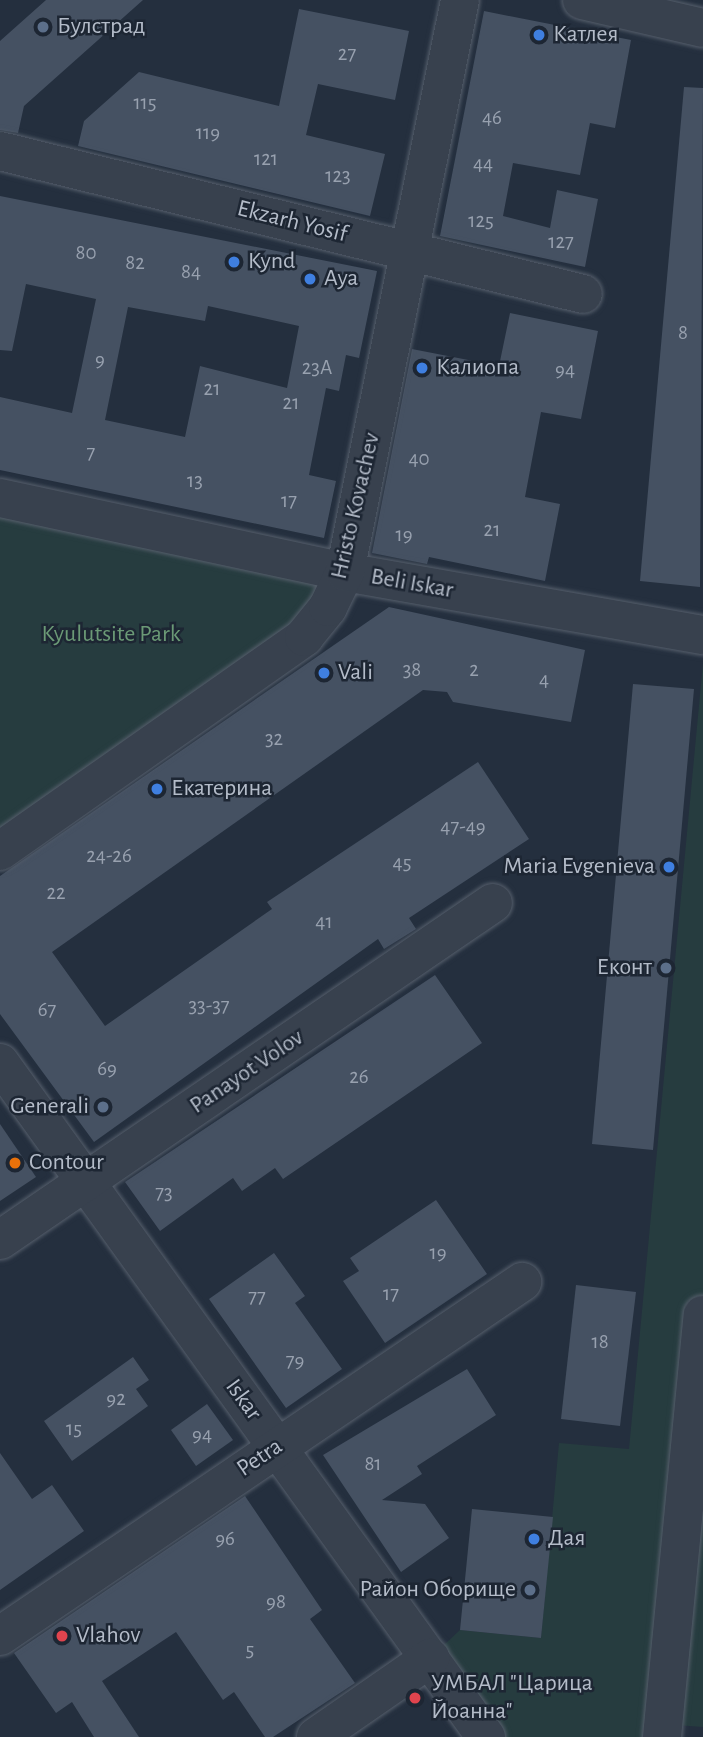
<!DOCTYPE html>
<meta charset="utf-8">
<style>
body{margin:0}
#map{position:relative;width:703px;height:1737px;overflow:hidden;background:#242f3e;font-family:"Alegreya Sans",sans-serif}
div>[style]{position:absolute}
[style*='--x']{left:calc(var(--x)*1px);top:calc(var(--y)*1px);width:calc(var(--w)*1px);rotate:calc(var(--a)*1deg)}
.green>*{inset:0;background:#263c3f}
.building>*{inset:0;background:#455162}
.roads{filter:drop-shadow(0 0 2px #565f6c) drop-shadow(0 0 2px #565f6c)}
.minor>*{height:38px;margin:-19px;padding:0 19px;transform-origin:19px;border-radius:19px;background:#38414e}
.dots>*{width:19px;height:19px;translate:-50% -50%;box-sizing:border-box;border:4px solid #1d2633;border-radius:50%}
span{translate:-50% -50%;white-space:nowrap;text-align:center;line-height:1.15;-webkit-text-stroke:5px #1d2633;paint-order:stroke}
.number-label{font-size:21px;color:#98a1af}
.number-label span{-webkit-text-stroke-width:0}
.poi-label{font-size:24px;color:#b4bcc9}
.left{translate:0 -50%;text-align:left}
.right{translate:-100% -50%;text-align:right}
.street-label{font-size:24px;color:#b4bcc9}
.park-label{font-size:24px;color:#6b9a76}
</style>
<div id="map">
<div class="green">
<div style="clip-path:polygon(0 498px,343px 573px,303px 635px,0 850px)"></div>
<div style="clip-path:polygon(703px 663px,703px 1727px,675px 1725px,674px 1737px,486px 1737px,430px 1658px,460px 1630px,541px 1638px,559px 1443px,629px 1449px)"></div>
</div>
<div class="building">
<div style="clip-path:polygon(46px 0,143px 0,24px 106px,18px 133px,0 130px,0 41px)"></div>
<div style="clip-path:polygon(299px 9px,409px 31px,395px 100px,318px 84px,306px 135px,385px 154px,370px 216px,78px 146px,84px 121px,139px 72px,279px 106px)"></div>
<div style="clip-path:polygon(484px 11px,631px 40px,615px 128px,590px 123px,580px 175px,513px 163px,503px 216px,550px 228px,557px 190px,598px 199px,585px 267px,440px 236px)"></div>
<div style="clip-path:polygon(684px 87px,703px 88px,700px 587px,640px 581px)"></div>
<div style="clip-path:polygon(evenodd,0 196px,377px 271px,359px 358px,346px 355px,339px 391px,326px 388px,309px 475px,336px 481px,324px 538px,0 470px,0 397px,72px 413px,96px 299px,26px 284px,12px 351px,0 350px,0 196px,208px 306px,299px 326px,287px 388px,200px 366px,185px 437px,105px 420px,128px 307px,205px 321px,208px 306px)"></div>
<div style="clip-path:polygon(510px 313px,598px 331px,581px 419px,541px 412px,525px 497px,560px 504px,545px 581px,429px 557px,427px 564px,372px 553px,412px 349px,499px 366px)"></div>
<div style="clip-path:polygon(389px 607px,585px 650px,571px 722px,453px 702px,447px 692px,423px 690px,52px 952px,105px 1026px,272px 909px,267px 902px,478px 762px,529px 839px,409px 918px,416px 929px,384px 949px,378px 939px,94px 1142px,0 1014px,0 876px)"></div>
<div style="clip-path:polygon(633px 684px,694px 689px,653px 1150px,592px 1144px)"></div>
<div style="clip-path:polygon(435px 975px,482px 1043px,283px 1179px,275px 1168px,242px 1191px,233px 1178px,160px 1231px,125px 1182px)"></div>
<div style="clip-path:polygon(0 1124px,36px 1177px,0 1201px)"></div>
<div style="clip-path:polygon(436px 1200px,487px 1274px,385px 1343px,343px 1281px,359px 1271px,350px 1258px)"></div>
<div style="clip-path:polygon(274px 1253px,305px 1296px,295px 1303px,342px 1369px,286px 1408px,209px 1299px)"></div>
<div style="clip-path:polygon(576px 1285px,636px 1292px,620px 1426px,561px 1419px)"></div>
<div style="clip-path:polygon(133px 1357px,149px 1380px,136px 1389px,148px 1406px,72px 1461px,44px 1421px)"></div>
<div style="clip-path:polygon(467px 1369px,496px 1415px,417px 1466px,422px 1474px,382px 1500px,425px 1504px,449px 1538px,401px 1572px,323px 1455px)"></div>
<div style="clip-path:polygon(207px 1404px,233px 1440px,196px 1466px,171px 1430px)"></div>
<div style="clip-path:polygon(0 1453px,32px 1499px,52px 1485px,84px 1531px,0 1590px)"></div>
<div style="clip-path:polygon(245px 1496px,322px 1610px,310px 1619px,355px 1683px,273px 1737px,265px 1737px,234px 1692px,223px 1700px,176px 1632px,102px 1681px,139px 1737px,94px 1737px,72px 1702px,56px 1713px,14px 1653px)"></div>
<div style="clip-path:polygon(472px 1509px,553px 1517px,541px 1638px,460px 1630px)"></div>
</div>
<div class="roads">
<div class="minor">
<div style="--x:582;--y:0;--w:124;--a:13"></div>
<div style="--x:0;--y:151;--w:600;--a:13.78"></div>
<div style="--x:0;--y:498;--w:353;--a:12.1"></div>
<div style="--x:345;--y:572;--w:364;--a:10"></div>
<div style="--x:0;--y:851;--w:372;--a:-35.1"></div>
<div style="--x:304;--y:637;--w:38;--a:-51"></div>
<div style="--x:328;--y:607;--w:39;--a:-64"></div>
<div style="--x:345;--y:572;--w:583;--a:-78.63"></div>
<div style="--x:0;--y:1063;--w:831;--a:54.21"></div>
<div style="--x:0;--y:1240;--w:597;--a:-34.36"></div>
<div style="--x:0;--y:1636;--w:631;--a:-34.14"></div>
<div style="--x:316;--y:1737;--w:139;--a:-34.7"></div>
<div style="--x:662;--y:1737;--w:424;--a:-84.5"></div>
</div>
</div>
<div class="dots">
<div style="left:43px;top:27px;background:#5c6f8a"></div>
<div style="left:539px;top:35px;background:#3f7fe0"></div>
<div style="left:234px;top:262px;background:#3f7fe0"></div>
<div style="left:310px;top:279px;background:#3f7fe0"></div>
<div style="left:422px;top:368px;background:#3f7fe0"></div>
<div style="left:324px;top:673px;background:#3f7fe0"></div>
<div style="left:157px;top:789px;background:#3f7fe0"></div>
<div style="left:669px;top:867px;background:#3f7fe0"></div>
<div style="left:666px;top:968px;background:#5c6f8a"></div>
<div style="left:103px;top:1107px;background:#5c6f8a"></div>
<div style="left:15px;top:1163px;background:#e8710a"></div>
<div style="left:534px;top:1539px;background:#3f7fe0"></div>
<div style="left:530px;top:1590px;background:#5c6f8a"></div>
<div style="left:62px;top:1636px;background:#e0444e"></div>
<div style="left:415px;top:1698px;background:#e0444e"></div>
</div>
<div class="number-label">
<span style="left:347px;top:54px">27</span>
<span style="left:145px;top:103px">115</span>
<span style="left:492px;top:118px">46</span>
<span style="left:208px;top:133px">119</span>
<span style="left:266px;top:159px">121</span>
<span style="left:483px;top:164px">44</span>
<span style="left:338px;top:176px">123</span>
<span style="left:481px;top:221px">125</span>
<span style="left:561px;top:242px">127</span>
<span style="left:86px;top:253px">80</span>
<span style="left:135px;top:263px">82</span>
<span style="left:191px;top:272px">84</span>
<span style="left:683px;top:333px">8</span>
<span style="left:100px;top:360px">9</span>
<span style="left:317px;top:368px">23А</span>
<span style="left:565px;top:370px">94</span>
<span style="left:212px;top:389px">21</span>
<span style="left:291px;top:403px">21</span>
<span style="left:91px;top:453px">7</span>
<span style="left:419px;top:459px">40</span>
<span style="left:195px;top:481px">13</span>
<span style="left:289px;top:501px">17</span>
<span style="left:492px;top:530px">21</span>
<span style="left:404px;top:535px">19</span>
<span style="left:412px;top:670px">38</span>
<span style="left:474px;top:670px">2</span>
<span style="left:544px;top:680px">4</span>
<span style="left:274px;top:739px">32</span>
<span style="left:463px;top:827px">47-49</span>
<span style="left:109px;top:856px">24-26</span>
<span style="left:402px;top:863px">45</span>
<span style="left:56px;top:893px">22</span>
<span style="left:324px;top:922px">41</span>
<span style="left:209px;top:1006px">33-37</span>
<span style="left:47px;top:1010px">67</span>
<span style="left:107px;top:1069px">69</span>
<span style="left:359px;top:1077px">26</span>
<span style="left:164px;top:1193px">73</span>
<span style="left:438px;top:1253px">19</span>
<span style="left:391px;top:1294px">17</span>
<span style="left:257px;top:1297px">77</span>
<span style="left:600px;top:1342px">18</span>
<span style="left:295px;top:1361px">79</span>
<span style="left:116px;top:1399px">92</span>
<span style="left:74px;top:1429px">15</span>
<span style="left:202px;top:1435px">94</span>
<span style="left:373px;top:1464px">81</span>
<span style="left:225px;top:1539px">96</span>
<span style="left:276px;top:1602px">98</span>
<span style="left:250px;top:1650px">5</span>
</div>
<div class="poi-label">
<span class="left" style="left:57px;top:27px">Булстрад</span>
<span class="left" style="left:553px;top:35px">Катлея</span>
<span class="left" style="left:248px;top:262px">Kynd</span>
<span class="left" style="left:324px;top:279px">Aya</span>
<span class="left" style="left:436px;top:368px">Калиопа</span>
<span class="left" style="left:338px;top:673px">Vali</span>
<span class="left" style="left:171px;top:789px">Екатерина</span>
<span class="right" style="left:655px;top:867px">Maria Evgenieva</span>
<span class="right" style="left:652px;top:968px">Еконт</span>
<span class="right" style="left:89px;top:1107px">Generali</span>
<span class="left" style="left:29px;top:1163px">Contour</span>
<span class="left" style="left:548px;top:1539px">Дая</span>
<span class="right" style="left:516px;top:1590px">Район Оборище</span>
<span class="left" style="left:76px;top:1636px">Vlahov</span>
<span class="left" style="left:431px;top:1698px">УМБАЛ "Царица<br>Йоанна"</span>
</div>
<div class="street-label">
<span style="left:292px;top:222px;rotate:14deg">Ekzarh Yosif</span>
<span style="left:356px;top:506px;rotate:-77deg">Hristo Kovachev</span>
<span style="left:412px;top:584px;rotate:10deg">Beli Iskar</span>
<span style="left:247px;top:1072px;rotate:-34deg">Panayot Volov</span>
<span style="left:243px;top:1400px;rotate:54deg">Iskar</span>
<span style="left:260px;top:1458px;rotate:-34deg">Petra</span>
</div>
<div class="park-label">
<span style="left:111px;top:635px">Kyulutsite Park</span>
</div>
</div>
